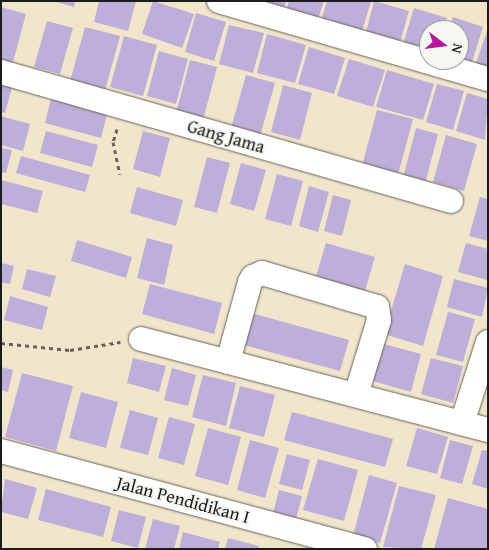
<!DOCTYPE html>
<style>
body{margin:0}
#map{position:relative;width:489px;height:550px;overflow:hidden;background:#f1e5cc;font-family:"Gentium Book Plus",serif}
div>[style]{position:absolute}
[style*='--x']{left:calc(var(--x)*1px);top:calc(var(--y)*1px);width:calc(var(--w)*1px);rotate:calc(var(--a)*1deg)}
.building>*{inset:0;background:#bdafd9}
.path>*{height:3px;margin-top:-1.5px;transform-origin:0;background:repeating-linear-gradient(90deg,#67625a 0 4px,transparent 0 8px)}
.roads{filter:drop-shadow(0 0 1px #67625a) drop-shadow(0 0 1px #67625a)}
.minor>*{height:24px;margin:-12px;padding:0 12px;transform-origin:12px;border-radius:12px;background:#fff}
span{translate:-50% -50%;white-space:nowrap;text-align:center;line-height:1.15;-webkit-text-stroke:4px #f6f6f2;paint-order:stroke}
.street-label{font-size:18px;color:#1c1c1c}
.frame{position:absolute;inset:0;border:2px solid #1c1c1c;pointer-events:none}
.north{position:absolute;left:419px;top:20px;width:50px;height:50px;box-sizing:border-box;background:#f6f6f2;border:1px solid #9f9f9c;border-radius:50%;rotate:105deg;font-size:14px;font-weight:700;line-height:20px;text-align:center;color:#1c1c1c}
.north::after{content:'';display:block;margin:auto;width:18px;height:22px;background:#b5179e;clip-path:polygon(50% 0,100% 100%,50% 72%,0 100%)}
</style>
<div id="map">
<div class="building">
<div style="clip-path:polygon(53px 1px,75px 1px,74px 7px)"></div>
<div style="clip-path:polygon(99px 1px,136px 1px,128px 31px,94px 22px)"></div>
<div style="clip-path:polygon(153px 1px,194px 14px,182px 48px,142px 34px)"></div>
<div style="clip-path:polygon(234px 1px,286px 1px,282px 15px)"></div>
<div style="clip-path:polygon(289px 1px,324px 1px,316px 25px,285px 16px)"></div>
<div style="clip-path:polygon(327px 1px,371px 1px,360px 39px,319px 27px)"></div>
<div style="clip-path:polygon(374px 1px,409px 11px,398px 49px,364px 40px)"></div>
<div style="clip-path:polygon(1px 7px,26px 14px,12px 66px,1px 63px)"></div>
<div style="clip-path:polygon(414px 8px,447px 18px,443px 30px,429px 30px,429px 60px,401px 51px)"></div>
<div style="clip-path:polygon(196px 13px,226px 22px,214px 61px,185px 52px)"></div>
<div style="clip-path:polygon(453px 17px,483px 27px,470px 68px,459px 60px,459px 30px,448px 30px)"></div>
<div style="clip-path:polygon(47px 21px,73px 28px,60px 74px,34px 67px)"></div>
<div style="clip-path:polygon(229px 25px,264px 33px,253px 73px,219px 64px)"></div>
<div style="clip-path:polygon(85px 27px,120px 36px,104px 94px,69px 85px)"></div>
<div style="clip-path:polygon(488px 28px,488px 73px,474px 69px)"></div>
<div style="clip-path:polygon(267px 34px,306px 45px,295px 83px,257px 73px)"></div>
<div style="clip-path:polygon(124px 36px,157px 45px,143px 96px,110px 87px)"></div>
<div style="clip-path:polygon(309px 47px,345px 58px,334px 94px,298px 84px)"></div>
<div style="clip-path:polygon(159px 51px,188px 59px,176px 104px,147px 96px)"></div>
<div style="clip-path:polygon(349px 59px,385px 70px,373px 107px,337px 96px)"></div>
<div style="clip-path:polygon(190px 60px,217px 67px,203px 120px,176px 113px)"></div>
<div style="clip-path:polygon(387px 70px,434px 84px,423px 120px,376px 107px)"></div>
<div style="clip-path:polygon(246px 75px,275px 83px,260px 136px,231px 128px)"></div>
<div style="clip-path:polygon(1px 84px,12px 87px,5px 113px,1px 112px)"></div>
<div style="clip-path:polygon(437px 84px,464px 91px,453px 130px,426px 122px)"></div>
<div style="clip-path:polygon(283px 85px,312px 93px,300px 140px,271px 132px)"></div>
<div style="clip-path:polygon(467px 93px,488px 99px,485px 140px,456px 131px)"></div>
<div style="clip-path:polygon(51px 99px,107px 114px,101px 138px,45px 123px)"></div>
<div style="clip-path:polygon(377px 110px,413px 119px,398px 175px,362px 166px)"></div>
<div style="clip-path:polygon(1px 116px,30px 124px,23px 151px,1px 145px)"></div>
<div style="clip-path:polygon(416px 128px,438px 134px,425px 184px,403px 178px)"></div>
<div style="clip-path:polygon(46px 131px,98px 145px,92px 167px,40px 153px)"></div>
<div style="clip-path:polygon(143px 131px,170px 138px,160px 177px,133px 169px)"></div>
<div style="clip-path:polygon(446px 135px,477px 144px,464px 191px,433px 182px)"></div>
<div style="clip-path:polygon(1px 148px,12px 150px,6px 173px,1px 172px)"></div>
<div style="clip-path:polygon(21px 156px,90px 175px,85px 192px,16px 173px)"></div>
<div style="clip-path:polygon(207px 157px,230px 163px,217px 213px,194px 207px)"></div>
<div style="clip-path:polygon(241px 163px,266px 170px,254px 211px,230px 204px)"></div>
<div style="clip-path:polygon(277px 174px,303px 181px,291px 226px,265px 219px)"></div>
<div style="clip-path:polygon(1px 180px,43px 191px,37px 213px,1px 204px)"></div>
<div style="clip-path:polygon(309px 186px,329px 192px,318px 232px,299px 226px)"></div>
<div style="clip-path:polygon(137px 187px,183px 200px,176px 226px,130px 213px)"></div>
<div style="clip-path:polygon(333px 195px,351px 200px,342px 236px,324px 231px)"></div>
<div style="clip-path:polygon(480px 197px,488px 199px,488px 241px,469px 236px)"></div>
<div style="clip-path:polygon(147px 238px,173px 245px,164px 285px,137px 278px)"></div>
<div style="clip-path:polygon(77px 240px,132px 257px,126px 278px,71px 261px)"></div>
<div style="clip-path:polygon(326px 243px,375px 257px,364px 294px,315px 280px)"></div>
<div style="clip-path:polygon(466px 243px,488px 249px,487px 280px,458px 272px)"></div>
<div style="clip-path:polygon(1px 263px,14px 266px,10px 284px,1px 282px)"></div>
<div style="clip-path:polygon(405px 264px,443px 276px,423px 346px,384px 334px)"></div>
<div style="clip-path:polygon(27px 269px,56px 276px,50px 297px,22px 289px)"></div>
<div style="clip-path:polygon(454px 279px,488px 288px,482px 317px,447px 307px)"></div>
<div style="clip-path:polygon(150px 284px,222px 303px,214px 334px,142px 314px)"></div>
<div style="clip-path:polygon(10px 296px,48px 307px,42px 330px,4px 320px)"></div>
<div style="clip-path:polygon(248px 312px,349px 340px,340px 371px,240px 344px)"></div>
<div style="clip-path:polygon(448px 312px,475px 319px,463px 362px,436px 355px)"></div>
<div style="clip-path:polygon(376px 342px,421px 354px,411px 392px,366px 379px)"></div>
<div style="clip-path:polygon(133px 358px,166px 366px,159px 392px,127px 383px)"></div>
<div style="clip-path:polygon(431px 358px,463px 366px,453px 403px,421px 394px)"></div>
<div style="clip-path:polygon(1px 367px,13px 370px,8px 392px,1px 390px)"></div>
<div style="clip-path:polygon(172px 368px,196px 375px,188px 406px,164px 400px)"></div>
<div style="clip-path:polygon(22px 373px,73px 386px,56px 451px,5px 437px)"></div>
<div style="clip-path:polygon(203px 375px,236px 383px,226px 426px,192px 417px)"></div>
<div style="clip-path:polygon(240px 386px,275px 395px,264px 437px,229px 428px)"></div>
<div style="clip-path:polygon(81px 392px,118px 402px,106px 448px,69px 438px)"></div>
<div style="clip-path:polygon(130px 410px,158px 418px,148px 455px,120px 448px)"></div>
<div style="clip-path:polygon(292px 412px,393px 439px,385px 467px,284px 440px)"></div>
<div style="clip-path:polygon(169px 417px,195px 424px,184px 465px,158px 458px)"></div>
<div style="clip-path:polygon(208px 428px,241px 437px,228px 485px,195px 476px)"></div>
<div style="clip-path:polygon(417px 428px,448px 437px,437px 474px,406px 466px)"></div>
<div style="clip-path:polygon(250px 440px,279px 448px,265px 498px,237px 490px)"></div>
<div style="clip-path:polygon(450px 440px,473px 446px,462px 484px,440px 478px)"></div>
<div style="clip-path:polygon(482px 450px,488px 451px,488px 489px,472px 484px)"></div>
<div style="clip-path:polygon(287px 454px,310px 460px,302px 490px,279px 484px)"></div>
<div style="clip-path:polygon(318px 459px,358px 470px,344px 521px,303px 510px)"></div>
<div style="clip-path:polygon(369px 475px,397px 483px,380px 543px,353px 536px)"></div>
<div style="clip-path:polygon(5px 479px,37px 488px,28px 519px,1px 512px)"></div>
<div style="clip-path:polygon(399px 486px,436px 495px,421px 549px,383px 547px)"></div>
<div style="clip-path:polygon(46px 489px,111px 507px,103px 537px,38px 520px)"></div>
<div style="clip-path:polygon(279px 490px,302px 496px,295px 523px,272px 517px)"></div>
<div style="clip-path:polygon(448px 498px,488px 509px,488px 549px,434px 549px)"></div>
<div style="clip-path:polygon(119px 510px,146px 517px,138px 548px,111px 541px)"></div>
<div style="clip-path:polygon(153px 519px,180px 526px,174px 549px,145px 549px)"></div>
<div style="clip-path:polygon(183px 532px,220px 542px,218px 549px,179px 549px)"></div>
<div style="clip-path:polygon(228px 538px,259px 546px,258px 549px,225px 549px)"></div>
</div>
<div class="path">
<div style="--x:117;--y:129;--w:14;--a:107"></div>
<div style="--x:113;--y:142;--w:33;--a:78"></div>
<div style="--x:1;--y:343;--w:69;--a:5.8"></div>
<div style="--x:70;--y:350;--w:51;--a:-9.1"></div>
</div>
<div class="roads">
<div class="minor">
<div style="--x:219;--y:1;--w:280;--a:16.2"></div>
<div style="--x:1;--y:72;--w:468;--a:16"></div>
<div style="--x:141;--y:339;--w:359;--a:14.7"></div>
<div style="--x:228;--y:362;--w:83;--a:-74.6"></div>
<div style="--x:250;--y:282;--w:6;--a:-59"></div>
<div style="--x:253;--y:277;--w:10;--a:-24"></div>
<div style="--x:262;--y:273;--w:120;--a:16.5"></div>
<div style="--x:377;--y:307;--w:13;--a:81"></div>
<div style="--x:379;--y:320;--w:78;--a:107"></div>
<div style="--x:462;--y:423;--w:85;--a:-72.2"></div>
<div style="--x:1;--y:451;--w:377;--a:15.1"></div>
</div>
</div>
<div class="street-label">
<span style="left:226px;top:137px;rotate:16deg">Gang Jama</span>
<span style="left:183px;top:500px;rotate:15deg">Jalan Pendidikan I</span>
</div>
<div class="frame"></div>
<div class="north">N</div>
</div>
